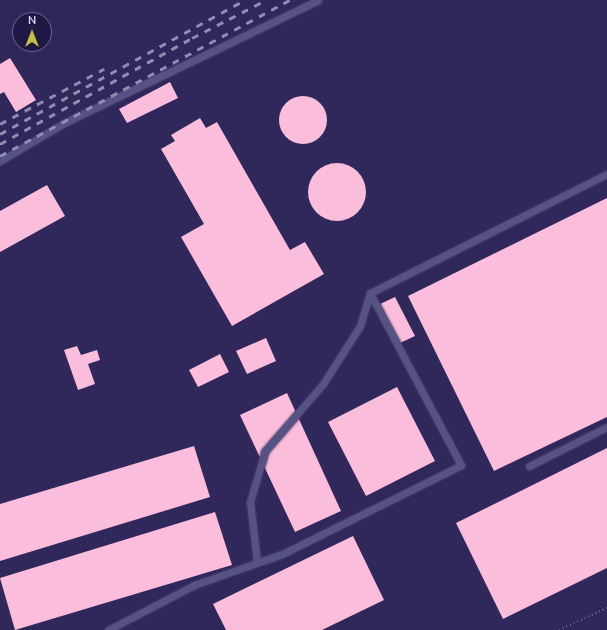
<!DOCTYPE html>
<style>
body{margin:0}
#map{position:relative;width:607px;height:630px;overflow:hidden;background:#29224f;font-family:"Nunito Sans",sans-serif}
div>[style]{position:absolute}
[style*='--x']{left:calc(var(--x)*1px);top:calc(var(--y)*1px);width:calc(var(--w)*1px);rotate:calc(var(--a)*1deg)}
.built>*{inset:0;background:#30275b}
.building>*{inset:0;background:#fabddb}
.round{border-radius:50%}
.path>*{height:2px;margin-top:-1px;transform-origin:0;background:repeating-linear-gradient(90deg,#6a658c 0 1px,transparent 0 4px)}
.roads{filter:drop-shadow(0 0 1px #473e66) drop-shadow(0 0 1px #473e66)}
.service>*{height:7px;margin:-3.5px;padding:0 3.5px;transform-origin:3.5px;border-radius:3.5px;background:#575284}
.rail>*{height:3px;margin-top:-1.5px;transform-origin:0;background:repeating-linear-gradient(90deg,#918db1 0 7px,transparent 0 14px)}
span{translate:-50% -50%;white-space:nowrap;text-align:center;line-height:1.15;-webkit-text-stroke:4px #201844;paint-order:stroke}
.north{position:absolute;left:12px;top:12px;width:40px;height:40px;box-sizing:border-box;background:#201844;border:1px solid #6b658b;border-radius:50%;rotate:0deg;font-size:11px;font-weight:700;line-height:16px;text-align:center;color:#dbd9f6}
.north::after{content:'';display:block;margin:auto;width:14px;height:18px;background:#c1be40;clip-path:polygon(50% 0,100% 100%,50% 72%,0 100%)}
</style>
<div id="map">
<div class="built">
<div style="clip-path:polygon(evenodd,0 0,607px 0,607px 630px,0 630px,0 0,20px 20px,44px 20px,44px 44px,20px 44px,20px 20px)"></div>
</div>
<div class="building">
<div style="clip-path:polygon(10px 58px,36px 100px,16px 112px,4px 92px,0 94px,0 64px)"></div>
<div style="clip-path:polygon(170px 82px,178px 98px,127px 123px,119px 109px)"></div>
<div class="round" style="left:279px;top:96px;width:48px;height:48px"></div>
<div style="clip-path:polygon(200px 118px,206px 128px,217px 122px,290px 250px,305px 242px,324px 274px,232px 326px,181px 237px,204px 224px,161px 149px,175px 141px,171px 135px)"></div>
<div class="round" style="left:308px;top:163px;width:58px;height:58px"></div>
<div style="clip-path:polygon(47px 185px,65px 216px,0 252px,0 211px)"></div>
<div style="clip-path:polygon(607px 198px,607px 417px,494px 471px,408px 296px)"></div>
<div style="clip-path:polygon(395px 297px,415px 336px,400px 343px,380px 304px)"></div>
<div style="clip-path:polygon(266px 338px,276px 361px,247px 374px,236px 351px)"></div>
<div style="clip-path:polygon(77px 346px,81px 355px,97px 350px,100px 360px,88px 364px,95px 384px,78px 390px,64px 350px)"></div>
<div style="clip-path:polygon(220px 354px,229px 372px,198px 387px,189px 370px)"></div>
<div style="clip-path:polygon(397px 387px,435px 461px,366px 496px,328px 422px)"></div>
<div style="clip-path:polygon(287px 393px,341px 511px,295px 532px,240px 415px)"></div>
<div style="clip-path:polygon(194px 446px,210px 497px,0 561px,0 504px)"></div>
<div style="clip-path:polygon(607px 448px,607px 568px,503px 619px,456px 523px)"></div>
<div style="clip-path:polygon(215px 512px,232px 565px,15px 630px,0 578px)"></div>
<div style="clip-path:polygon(353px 536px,384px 600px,322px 630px,226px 630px,213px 604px)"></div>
</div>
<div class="path">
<div style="--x:559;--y:630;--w:53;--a:-24.6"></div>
</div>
<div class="roads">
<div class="service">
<div style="--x:0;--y:161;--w:74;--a:-30.7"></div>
<div style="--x:64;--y:123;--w:282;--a:-25.8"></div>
<div style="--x:370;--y:293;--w:265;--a:-26.7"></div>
<div style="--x:529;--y:466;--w:87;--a:-26.6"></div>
<div style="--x:108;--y:630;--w:97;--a:-27.6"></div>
<div style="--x:194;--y:585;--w:93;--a:-19.4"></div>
<div style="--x:282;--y:554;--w:200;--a:-26.4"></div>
<div style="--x:461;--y:465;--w:195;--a:-117.9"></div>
<div style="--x:370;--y:293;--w:34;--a:107"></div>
<div style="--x:360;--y:326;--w:69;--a:122.5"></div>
<div style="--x:323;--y:384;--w:89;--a:130.9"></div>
<div style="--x:265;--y:451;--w:53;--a:106.4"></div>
<div style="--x:250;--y:502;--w:60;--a:83.3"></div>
</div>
</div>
<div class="rail">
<div style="--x:0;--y:124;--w:118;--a:-27.9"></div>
<div style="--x:0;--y:134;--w:279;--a:-28.7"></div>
<div style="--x:0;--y:144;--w:219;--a:-28.9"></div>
<div style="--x:192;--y:38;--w:83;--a:-27.2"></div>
<div style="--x:0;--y:156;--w:329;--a:-28.3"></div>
</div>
<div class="north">N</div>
</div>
